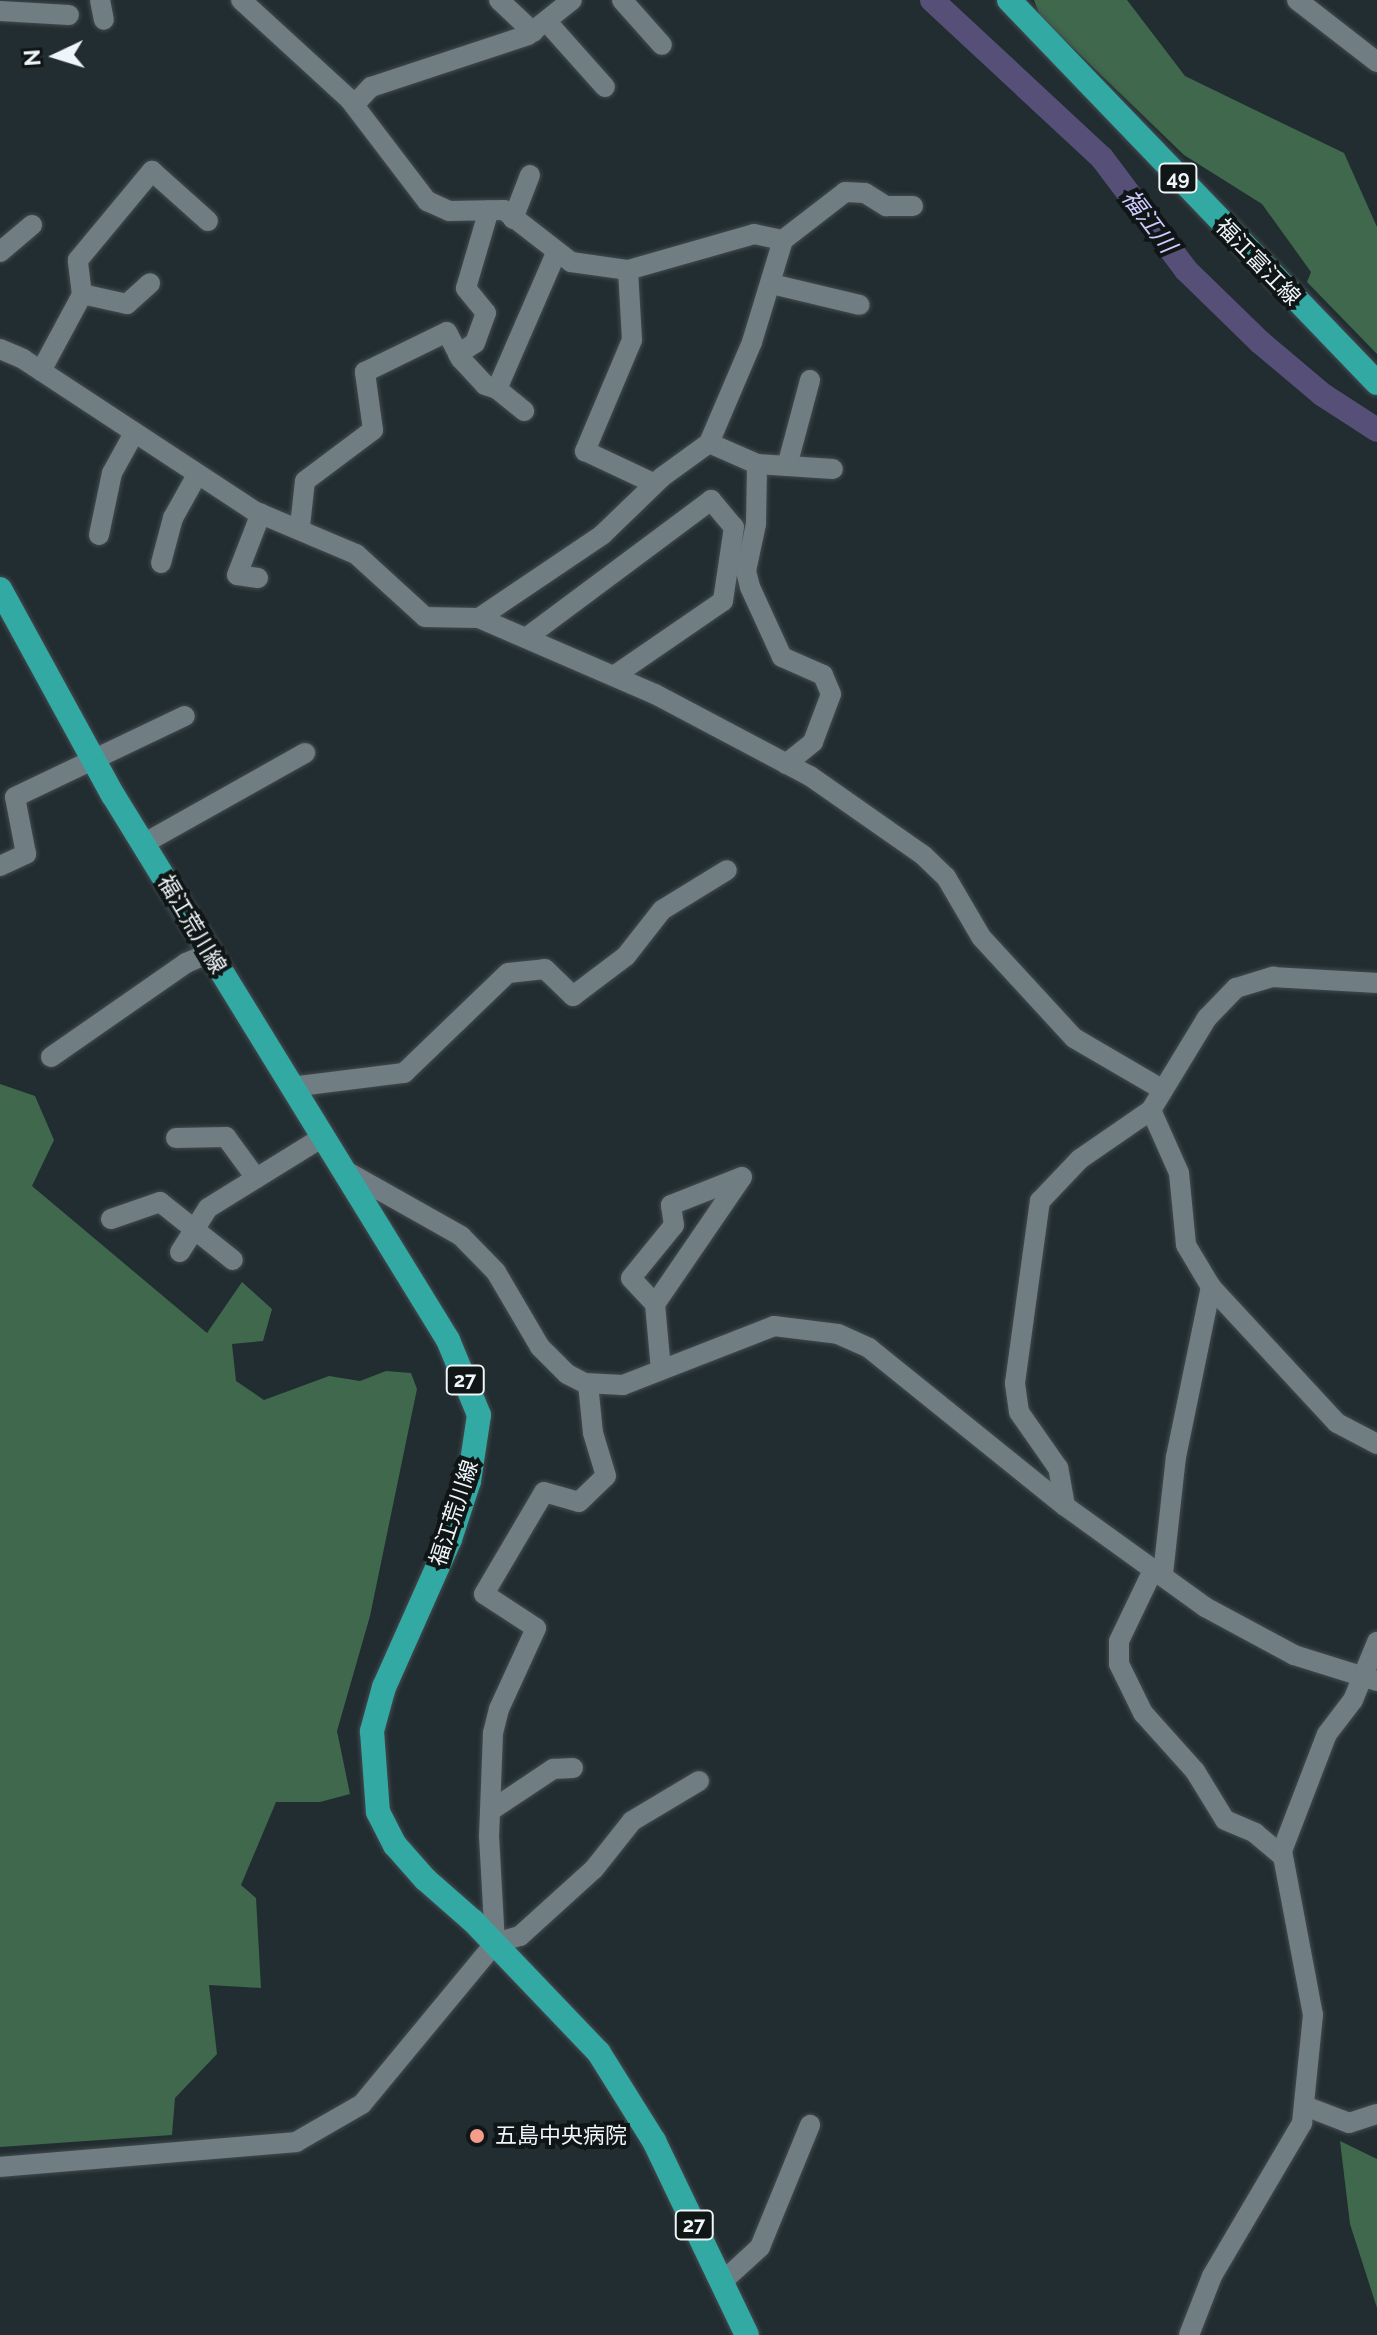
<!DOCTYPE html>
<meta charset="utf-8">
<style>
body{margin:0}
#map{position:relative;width:1377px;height:2335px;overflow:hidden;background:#222d31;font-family:Raleway,"Noto Sans JP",sans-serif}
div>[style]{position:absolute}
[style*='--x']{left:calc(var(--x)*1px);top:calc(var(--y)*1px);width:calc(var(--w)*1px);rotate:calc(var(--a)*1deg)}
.forest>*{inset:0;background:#3f684c}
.river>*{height:24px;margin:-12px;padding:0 12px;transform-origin:12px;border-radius:12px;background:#565078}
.roads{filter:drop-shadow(0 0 2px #424b4f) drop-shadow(0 0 2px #424b4f)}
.minor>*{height:20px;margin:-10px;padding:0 10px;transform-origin:10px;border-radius:10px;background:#707d82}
.major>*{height:24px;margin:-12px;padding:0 12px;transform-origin:12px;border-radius:12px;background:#33a9a4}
.dots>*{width:22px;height:22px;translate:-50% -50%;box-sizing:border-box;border:4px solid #101516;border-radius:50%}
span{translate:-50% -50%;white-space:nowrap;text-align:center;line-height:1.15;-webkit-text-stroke:8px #101516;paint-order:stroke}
.shield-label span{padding:2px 6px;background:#101516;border:2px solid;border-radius:6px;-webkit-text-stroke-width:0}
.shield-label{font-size:20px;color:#eff6f9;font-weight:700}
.street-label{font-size:22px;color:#eff6f9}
.poi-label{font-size:22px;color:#eff6f9}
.left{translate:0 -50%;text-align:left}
.water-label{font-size:24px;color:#cfc9ff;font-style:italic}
.north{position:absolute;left:16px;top:16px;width:80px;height:80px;-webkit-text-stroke:6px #101516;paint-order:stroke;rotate:266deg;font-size:22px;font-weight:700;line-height:32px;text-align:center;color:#eff6f9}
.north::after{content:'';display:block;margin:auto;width:28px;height:36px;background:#eff6f9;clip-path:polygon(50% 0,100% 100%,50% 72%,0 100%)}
</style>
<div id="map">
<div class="forest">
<div style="clip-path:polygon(1034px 0,1127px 0,1185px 76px,1344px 153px,1377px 227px,1377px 354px,1307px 282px,1311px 272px,1262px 204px,1184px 155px,1040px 16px)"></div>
<div style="clip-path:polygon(0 1084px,35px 1096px,54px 1140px,32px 1186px,207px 1333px,242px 1282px,272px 1309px,263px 1341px,232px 1344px,236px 1381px,264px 1400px,329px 1376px,360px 1381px,386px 1371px,411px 1373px,417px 1389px,370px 1616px,337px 1731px,350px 1794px,320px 1802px,276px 1802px,241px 1885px,256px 1898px,261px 1988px,209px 1985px,217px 2054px,175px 2098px,172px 2135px,0 2147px)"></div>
<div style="clip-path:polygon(1340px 2141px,1377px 2159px,1377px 2308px,1350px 2224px)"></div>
</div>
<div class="river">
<div style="--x:932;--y:0;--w:232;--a:42.9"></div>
<div style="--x:1102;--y:158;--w:140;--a:53.1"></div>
<div style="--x:1186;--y:270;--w:103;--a:44.2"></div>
<div style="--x:1260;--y:342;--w:82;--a:40.1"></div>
<div style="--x:1323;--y:395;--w:64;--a:32.9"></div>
</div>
<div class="roads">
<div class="minor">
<div style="--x:100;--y:0;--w:20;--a:79"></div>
<div style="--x:241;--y:0;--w:148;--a:42.5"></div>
<div style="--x:350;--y:100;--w:127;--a:52.7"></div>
<div style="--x:427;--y:201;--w:24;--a:24"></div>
<div style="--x:449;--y:211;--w:55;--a:-1"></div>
<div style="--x:504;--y:210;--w:85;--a:37.8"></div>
<div style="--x:571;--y:262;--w:58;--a:8"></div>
<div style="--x:628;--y:270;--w:131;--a:-15.9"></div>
<div style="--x:754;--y:234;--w:30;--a:12"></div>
<div style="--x:499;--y:0;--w:47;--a:43.3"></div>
<div style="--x:622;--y:0;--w:60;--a:48.4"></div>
<div style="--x:1297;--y:0;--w:101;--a:37.8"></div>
<div style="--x:0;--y:11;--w:69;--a:3.3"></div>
<div style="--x:547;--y:22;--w:87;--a:48.3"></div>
<div style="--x:354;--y:105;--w:25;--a:-47"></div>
<div style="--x:371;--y:87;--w:165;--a:-18.3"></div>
<div style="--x:528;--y:35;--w:56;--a:-38.5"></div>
<div style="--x:513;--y:219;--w:47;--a:-68.9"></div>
<div style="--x:0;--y:252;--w:42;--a:-40.2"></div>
<div style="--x:628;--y:270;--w:70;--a:86.7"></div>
<div style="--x:632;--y:340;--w:121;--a:112.9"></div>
<div style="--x:585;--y:451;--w:77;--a:25.2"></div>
<div style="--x:772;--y:284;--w:90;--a:13.4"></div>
<div style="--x:82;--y:294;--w:46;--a:12.5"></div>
<div style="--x:127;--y:304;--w:31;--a:-42"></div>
<div style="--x:0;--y:349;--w:25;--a:23"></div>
<div style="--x:23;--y:359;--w:277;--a:33.3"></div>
<div style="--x:254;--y:511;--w:111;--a:22.9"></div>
<div style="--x:356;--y:554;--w:93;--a:42.4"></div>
<div style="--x:425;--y:617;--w:54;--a:1.1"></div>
<div style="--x:479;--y:618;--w:192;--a:23.4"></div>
<div style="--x:655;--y:694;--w:175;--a:27.9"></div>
<div style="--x:810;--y:776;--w:138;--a:35"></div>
<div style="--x:923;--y:855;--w:32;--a:44"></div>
<div style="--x:946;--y:877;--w:69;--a:59.7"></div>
<div style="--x:981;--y:937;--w:137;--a:47.4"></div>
<div style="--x:1074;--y:1038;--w:103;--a:30.3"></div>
<div style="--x:458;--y:354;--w:20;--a:-33"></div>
<div style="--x:475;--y:343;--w:32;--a:-70"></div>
<div style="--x:486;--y:313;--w:32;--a:-129"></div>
<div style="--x:466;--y:288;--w:81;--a:-73.6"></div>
<div style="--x:41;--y:371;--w:86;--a:-61.7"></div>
<div style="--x:82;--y:295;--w:35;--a:-97"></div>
<div style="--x:78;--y:260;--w:116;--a:-50.3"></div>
<div style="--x:152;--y:171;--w:75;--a:41.8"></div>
<div style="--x:497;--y:389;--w:35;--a:39"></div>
<div style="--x:757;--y:464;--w:76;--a:3.8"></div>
<div style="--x:787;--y:466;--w:89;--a:-75"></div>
<div style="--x:300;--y:526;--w:45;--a:-83.7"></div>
<div style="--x:305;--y:481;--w:85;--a:-36.9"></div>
<div style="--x:373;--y:430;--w:59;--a:-97.9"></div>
<div style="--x:365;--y:372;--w:91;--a:-26"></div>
<div style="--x:447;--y:332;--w:30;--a:63"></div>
<div style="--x:461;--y:359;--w:35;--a:47"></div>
<div style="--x:485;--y:385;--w:13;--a:18"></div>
<div style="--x:497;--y:389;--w:148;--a:-66.5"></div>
<div style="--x:99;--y:535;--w:63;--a:-78.2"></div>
<div style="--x:112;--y:473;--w:43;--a:-61.1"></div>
<div style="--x:161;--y:563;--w:47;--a:-75.1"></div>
<div style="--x:173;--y:518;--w:49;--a:-60.8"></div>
<div style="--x:258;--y:578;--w:21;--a:-172"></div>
<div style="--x:237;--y:575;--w:66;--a:-68.8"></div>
<div style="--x:479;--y:618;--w:148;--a:-34"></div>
<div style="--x:602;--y:535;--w:83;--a:-44"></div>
<div style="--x:662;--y:477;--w:58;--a:-35.9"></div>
<div style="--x:526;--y:638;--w:231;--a:-36.7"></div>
<div style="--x:711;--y:500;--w:35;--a:50"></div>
<div style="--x:734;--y:527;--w:75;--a:98.5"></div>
<div style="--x:723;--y:601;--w:132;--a:145.5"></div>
<div style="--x:786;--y:764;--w:35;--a:-39"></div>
<div style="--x:813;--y:742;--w:51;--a:-69.4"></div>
<div style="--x:831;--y:694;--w:21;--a:-113"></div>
<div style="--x:823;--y:675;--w:45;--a:-156.3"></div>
<div style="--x:782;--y:657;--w:77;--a:-114.6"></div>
<div style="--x:750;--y:587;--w:16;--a:-104"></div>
<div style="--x:746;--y:571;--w:48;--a:-78"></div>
<div style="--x:756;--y:524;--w:60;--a:-89"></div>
<div style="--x:757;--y:464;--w:52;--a:-156.4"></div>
<div style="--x:709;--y:443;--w:110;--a:-66.9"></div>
<div style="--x:752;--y:342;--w:107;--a:-73.1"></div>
<div style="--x:783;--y:240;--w:78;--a:-37.7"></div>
<div style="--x:845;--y:192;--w:20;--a:3"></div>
<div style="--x:865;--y:193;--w:25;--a:32"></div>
<div style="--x:886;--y:206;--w:27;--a:0"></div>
<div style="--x:143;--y:844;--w:186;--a:-29.3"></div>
<div style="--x:0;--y:866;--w:29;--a:-25"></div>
<div style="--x:26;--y:854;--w:58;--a:-100.9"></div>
<div style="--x:15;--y:797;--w:188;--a:-25.5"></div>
<div style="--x:51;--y:1057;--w:165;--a:-34.8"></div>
<div style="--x:186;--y:963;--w:25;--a:-23"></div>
<div style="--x:291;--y:1087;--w:114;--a:-7.1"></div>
<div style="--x:404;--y:1073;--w:144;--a:-43.9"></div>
<div style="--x:508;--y:973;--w:37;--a:-6"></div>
<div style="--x:545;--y:969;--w:39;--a:44"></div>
<div style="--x:573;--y:996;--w:66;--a:-37"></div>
<div style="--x:626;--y:956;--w:58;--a:-52"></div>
<div style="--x:662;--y:910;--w:76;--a:-31.6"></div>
<div style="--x:1151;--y:1110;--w:69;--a:66"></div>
<div style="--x:1179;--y:1173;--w:72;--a:84.4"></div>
<div style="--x:1186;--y:1245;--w:49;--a:59.2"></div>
<div style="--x:1211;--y:1287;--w:185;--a:47.2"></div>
<div style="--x:1337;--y:1423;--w:45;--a:27.7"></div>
<div style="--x:176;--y:1138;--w:50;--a:-1.1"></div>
<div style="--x:226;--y:1137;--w:51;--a:53.8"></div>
<div style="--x:344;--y:1170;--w:134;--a:29.4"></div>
<div style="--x:461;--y:1236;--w:50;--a:45.8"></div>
<div style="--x:496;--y:1272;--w:87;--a:59.6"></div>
<div style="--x:540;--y:1347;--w:38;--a:45"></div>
<div style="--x:567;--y:1374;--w:20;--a:27"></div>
<div style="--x:585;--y:1383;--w:38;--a:3"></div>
<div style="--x:623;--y:1385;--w:162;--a:-21.3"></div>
<div style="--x:774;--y:1326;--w:64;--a:7.1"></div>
<div style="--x:838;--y:1334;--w:34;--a:24"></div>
<div style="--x:869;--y:1348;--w:252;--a:38.9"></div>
<div style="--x:1065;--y:1506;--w:173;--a:35.8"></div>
<div style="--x:1205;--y:1607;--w:101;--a:28.3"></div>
<div style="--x:1294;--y:1655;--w:87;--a:17.4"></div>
<div style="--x:111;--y:1219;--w:52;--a:-19.1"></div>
<div style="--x:160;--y:1202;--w:93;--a:38.5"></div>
<div style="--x:180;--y:1252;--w:52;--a:-57.5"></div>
<div style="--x:208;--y:1208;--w:135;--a:-31.7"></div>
<div style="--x:655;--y:1304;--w:35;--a:-133"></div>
<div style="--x:631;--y:1278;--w:68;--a:-50.9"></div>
<div style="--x:674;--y:1225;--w:20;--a:-99"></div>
<div style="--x:671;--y:1205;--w:76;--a:-21.5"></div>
<div style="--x:742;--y:1177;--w:154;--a:124.4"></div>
<div style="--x:655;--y:1304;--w:66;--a:84.8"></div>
<div style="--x:1065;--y:1506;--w:39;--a:-100"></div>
<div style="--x:1058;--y:1468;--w:68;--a:-124.9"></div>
<div style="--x:1019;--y:1412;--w:29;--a:-98"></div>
<div style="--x:1015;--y:1383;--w:184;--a:-82.2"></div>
<div style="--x:1040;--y:1201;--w:58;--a:-46.4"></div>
<div style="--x:1080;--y:1159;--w:86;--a:-34.6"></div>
<div style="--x:1151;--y:1110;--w:108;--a:-58.7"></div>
<div style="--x:1207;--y:1018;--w:42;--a:-46"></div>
<div style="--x:1236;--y:988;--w:39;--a:-17"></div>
<div style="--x:1273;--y:977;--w:104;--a:3.3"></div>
<div style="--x:1154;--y:1568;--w:81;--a:115.6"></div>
<div style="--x:1119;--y:1641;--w:23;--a:90"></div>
<div style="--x:1119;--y:1664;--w:55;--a:63.9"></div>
<div style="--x:1143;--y:1713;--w:78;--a:48.1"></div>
<div style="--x:1195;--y:1771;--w:57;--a:58.5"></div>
<div style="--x:1225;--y:1820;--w:33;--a:23"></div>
<div style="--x:1255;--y:1833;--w:35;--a:40"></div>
<div style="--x:1163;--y:1574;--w:118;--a:-83.7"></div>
<div style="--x:1176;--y:1457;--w:174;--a:-78.4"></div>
<div style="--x:490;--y:1811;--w:76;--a:-33.7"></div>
<div style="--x:553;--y:1769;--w:20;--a:-3"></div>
<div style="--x:495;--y:1943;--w:106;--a:-93.2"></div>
<div style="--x:489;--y:1837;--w:104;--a:-87.8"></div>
<div style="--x:493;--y:1733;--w:25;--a:-76"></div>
<div style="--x:499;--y:1709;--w:89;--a:-65.4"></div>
<div style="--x:536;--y:1628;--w:62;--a:-146.8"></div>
<div style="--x:484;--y:1594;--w:118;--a:-59.5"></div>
<div style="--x:544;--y:1492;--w:36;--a:16"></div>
<div style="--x:579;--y:1502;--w:37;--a:-44"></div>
<div style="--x:606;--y:1476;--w:45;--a:-106.8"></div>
<div style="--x:593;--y:1433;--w:49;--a:-95.8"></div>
<div style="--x:1305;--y:2106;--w:47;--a:21.1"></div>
<div style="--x:1349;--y:2123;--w:29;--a:-18"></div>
<div style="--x:0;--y:2167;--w:297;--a:-4.8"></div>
<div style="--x:296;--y:2142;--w:76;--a:-29.9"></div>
<div style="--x:362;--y:2104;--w:209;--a:-50.4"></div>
<div style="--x:495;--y:1943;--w:26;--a:-16"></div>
<div style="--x:520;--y:1936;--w:100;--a:-42.2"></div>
<div style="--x:594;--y:1869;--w:61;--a:-51.6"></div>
<div style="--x:632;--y:1821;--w:78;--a:-30.8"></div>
<div style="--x:722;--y:2282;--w:52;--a:-42.6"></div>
<div style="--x:760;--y:2247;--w:132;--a:-67.7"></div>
<div style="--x:1189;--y:2335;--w:63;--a:-68.7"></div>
<div style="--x:1212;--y:2276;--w:178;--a:-59.5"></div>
<div style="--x:1302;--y:2123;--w:109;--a:-84.2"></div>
<div style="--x:1313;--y:2015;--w:167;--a:-100.7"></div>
<div style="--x:1282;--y:1851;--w:125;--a:-69"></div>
<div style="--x:1327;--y:1734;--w:43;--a:-52.6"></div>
<div style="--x:1353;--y:1700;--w:63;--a:-67.5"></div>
</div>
<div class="major">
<div style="--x:1009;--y:0;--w:531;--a:46.14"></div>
<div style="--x:0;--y:589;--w:235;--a:61.3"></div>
<div style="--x:113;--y:795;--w:640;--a:58.42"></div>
<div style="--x:448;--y:1340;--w:81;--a:67.5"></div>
<div style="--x:479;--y:1415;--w:67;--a:98.6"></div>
<div style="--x:469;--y:1481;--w:61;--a:108.1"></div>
<div style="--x:450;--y:1539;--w:162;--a:114"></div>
<div style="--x:384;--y:1687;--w:46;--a:105.3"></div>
<div style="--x:372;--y:1731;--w:81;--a:85.8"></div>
<div style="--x:378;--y:1812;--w:37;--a:63"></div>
<div style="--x:395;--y:1845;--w:45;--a:48.6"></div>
<div style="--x:425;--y:1879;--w:64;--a:41.2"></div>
<div style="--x:473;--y:1921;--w:182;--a:46.3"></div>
<div style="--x:599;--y:2053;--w:104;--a:58"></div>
<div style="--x:654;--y:2141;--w:215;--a:64.4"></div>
</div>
</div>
<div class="dots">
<div style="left:477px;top:2136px;background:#f49d8b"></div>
</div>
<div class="shield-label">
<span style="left:1178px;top:178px">49</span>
<span style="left:465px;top:1380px">27</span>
<span style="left:694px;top:2225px">27</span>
</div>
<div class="street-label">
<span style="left:1258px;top:262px;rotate:46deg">福江富江線</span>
<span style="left:192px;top:924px;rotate:59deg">福江荒川線</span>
<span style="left:454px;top:1513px;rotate:-72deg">福江荒川線</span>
</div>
<div class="poi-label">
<span class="left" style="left:495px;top:2136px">五島中央病院</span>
</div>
<div class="water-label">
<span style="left:1149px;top:221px;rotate:53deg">福江川</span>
</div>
<div class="north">N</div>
</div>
